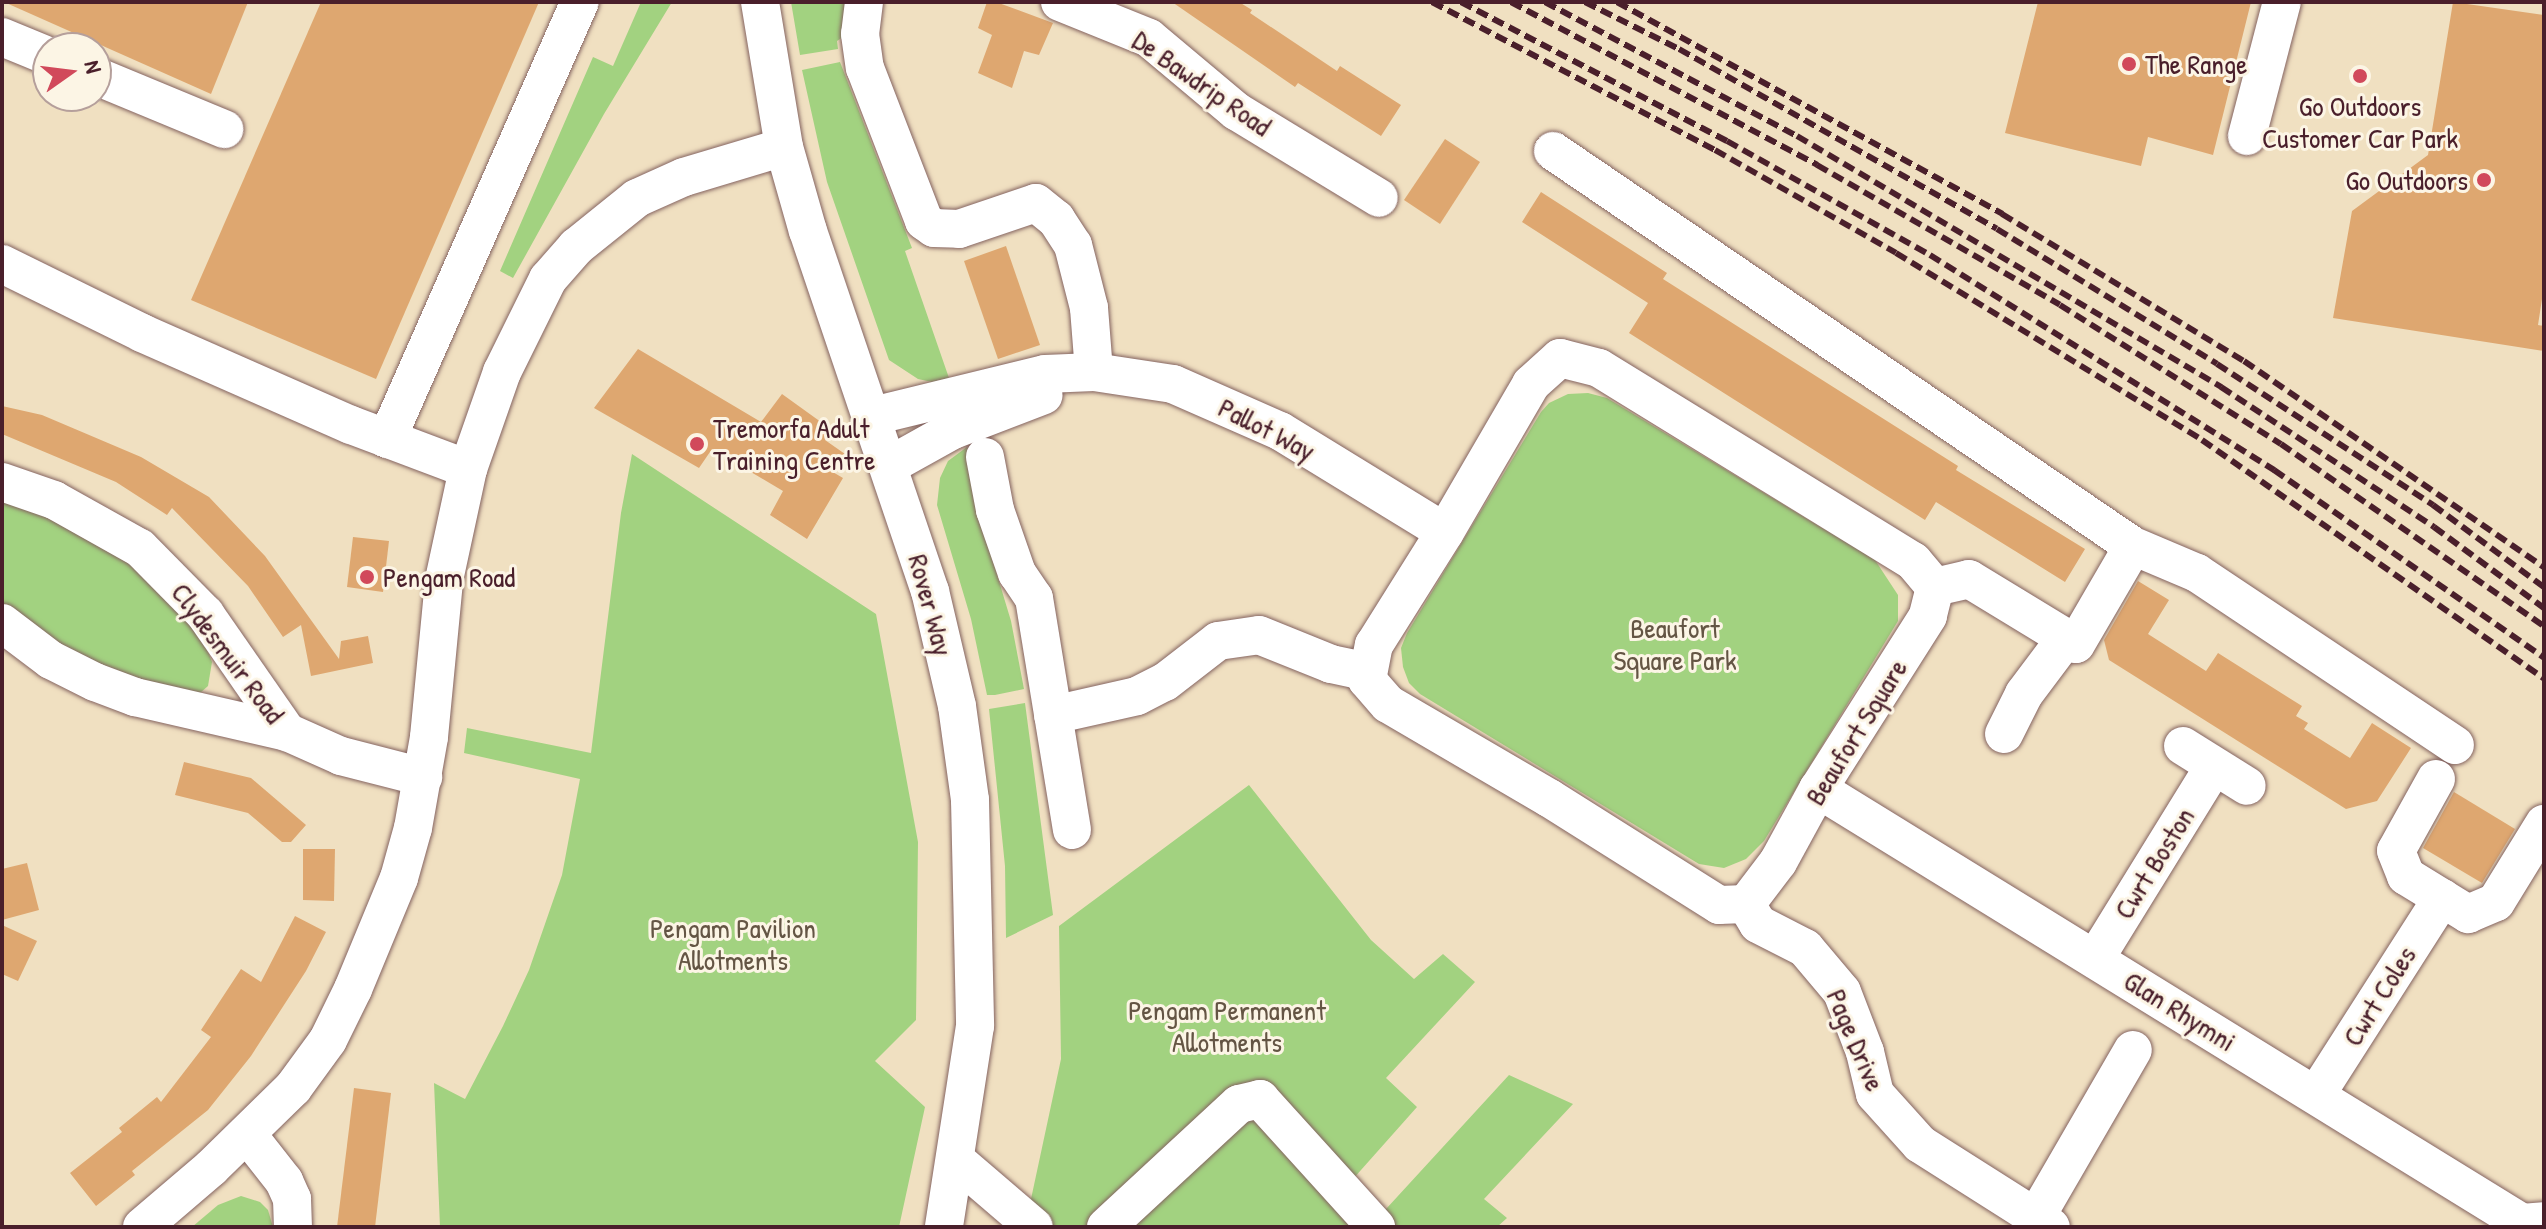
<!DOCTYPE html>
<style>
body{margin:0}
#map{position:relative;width:2546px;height:1229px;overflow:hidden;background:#f0e0c1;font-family:"Patrick Hand",sans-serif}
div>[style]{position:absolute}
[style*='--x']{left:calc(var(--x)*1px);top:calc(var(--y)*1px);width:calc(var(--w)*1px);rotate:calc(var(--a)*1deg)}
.green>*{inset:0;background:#a2d280}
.building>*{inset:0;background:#dea770}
.roads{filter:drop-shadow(0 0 2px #846360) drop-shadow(0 0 2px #846360)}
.minor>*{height:38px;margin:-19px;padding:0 19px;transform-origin:19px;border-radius:19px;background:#fff}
.rail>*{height:6px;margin-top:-3px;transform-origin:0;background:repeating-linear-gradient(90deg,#4a1f2b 0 12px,transparent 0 18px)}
.dots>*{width:22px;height:22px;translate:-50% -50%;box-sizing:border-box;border:4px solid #fcf5e5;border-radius:50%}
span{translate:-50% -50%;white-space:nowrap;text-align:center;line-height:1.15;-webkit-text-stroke:6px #fcf5e5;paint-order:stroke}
.poi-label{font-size:28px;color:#4a1f2b}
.left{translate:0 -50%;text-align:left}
.right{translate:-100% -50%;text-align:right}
.street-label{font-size:28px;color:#4a1f2b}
.park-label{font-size:28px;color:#645544}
.frame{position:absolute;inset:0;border:4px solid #4a1f2b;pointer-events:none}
.north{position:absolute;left:32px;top:32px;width:80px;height:80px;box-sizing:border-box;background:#fcf5e5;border:2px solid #b59f9b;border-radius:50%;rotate:76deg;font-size:22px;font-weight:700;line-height:32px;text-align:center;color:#4a1f2b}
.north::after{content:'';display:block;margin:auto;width:28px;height:36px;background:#d1495b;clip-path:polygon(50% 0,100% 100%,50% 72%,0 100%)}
</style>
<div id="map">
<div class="green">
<div style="clip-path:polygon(641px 2px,672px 2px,604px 114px,513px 278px,500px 271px,593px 57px,613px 66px)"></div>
<div style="clip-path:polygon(791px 2px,847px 2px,843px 37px,837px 41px,838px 49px,800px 55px)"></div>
<div style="clip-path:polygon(840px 62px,912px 248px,905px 251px,949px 378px,932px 382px,918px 379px,889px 360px,827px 182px,802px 70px)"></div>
<div style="clip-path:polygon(1588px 393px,1607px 398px,1875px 560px,1898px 595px,1898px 621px,1764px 841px,1746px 859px,1724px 868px,1699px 864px,1420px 694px,1409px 683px,1403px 667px,1401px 648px,1407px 633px,1541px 412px,1549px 403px,1568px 394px)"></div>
<div style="clip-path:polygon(967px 447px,979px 515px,1011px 621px,1024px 689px,995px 695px,987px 695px,971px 619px,937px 505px,940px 478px,948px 461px)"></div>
<div style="clip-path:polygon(632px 454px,876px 614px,918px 842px,916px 1020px,875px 1061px,925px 1107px,899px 1227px,440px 1227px,434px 1083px,465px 1099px,503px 1026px,529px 970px,562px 875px,580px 779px,464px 753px,467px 728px,591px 753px,621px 513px)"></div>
<div style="clip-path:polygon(2px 497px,49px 512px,158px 581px,205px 644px,212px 662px,208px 686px,200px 693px,106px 673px,2px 607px)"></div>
<div style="clip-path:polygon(1025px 703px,1053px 915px,1006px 938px,1005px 866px,989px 709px)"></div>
<div style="clip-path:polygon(1249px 785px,1371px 940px,1414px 979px,1443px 954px,1475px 982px,1386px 1078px,1417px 1107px,1345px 1188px,1375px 1221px,1509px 1075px,1573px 1104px,1484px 1199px,1507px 1218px,1497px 1227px,1025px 1227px,1061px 1059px,1059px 926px)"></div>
<div style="clip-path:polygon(241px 1196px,260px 1202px,268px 1210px,273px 1227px,192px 1227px,218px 1205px)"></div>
</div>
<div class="building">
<div style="clip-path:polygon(4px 2px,248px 2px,211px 94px)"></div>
<div style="clip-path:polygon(321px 2px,539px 2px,376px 379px,191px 300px)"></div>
<div style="clip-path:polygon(987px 2px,996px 2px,1053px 23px,1039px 55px,1024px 51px,1012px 88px,978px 73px,992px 35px,978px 28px)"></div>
<div style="clip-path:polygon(1172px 2px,1239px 2px,1252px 10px,1250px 13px,1337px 71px,1340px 66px,1401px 105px,1381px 136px,1298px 83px,1295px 87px)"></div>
<div style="clip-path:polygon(2038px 2px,2251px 2px,2213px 155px,2148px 137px,2141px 166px,2005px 133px)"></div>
<div style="clip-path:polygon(2453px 2px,2544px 15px,2544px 286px,2538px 325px,2544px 326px,2544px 351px,2333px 318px,2352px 211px,2428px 155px)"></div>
<div style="clip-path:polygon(1445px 139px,1480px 162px,1440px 224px,1404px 200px)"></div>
<div style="clip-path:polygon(1541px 192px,1667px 273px,1663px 279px,1958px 466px,1956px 470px,2085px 549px,2065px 582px,1936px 502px,1925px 520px,1629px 333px,1648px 303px,1522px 222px)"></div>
<div style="clip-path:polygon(1006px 246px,1040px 345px,998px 359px,964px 261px)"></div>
<div style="clip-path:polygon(638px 349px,761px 422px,782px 394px,832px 430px,825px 440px,845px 454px,831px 471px,843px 478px,807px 539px,770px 515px,783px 491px,712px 449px,699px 468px,594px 408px)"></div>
<div style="clip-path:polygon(2px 406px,42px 415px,141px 457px,209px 497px,265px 556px,339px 659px,341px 641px,368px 636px,373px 663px,311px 676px,301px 625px,283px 637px,248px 586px,172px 508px,167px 515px,116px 482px,2px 434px)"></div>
<div style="clip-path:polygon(353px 537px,389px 541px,383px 592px,347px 587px)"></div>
<div style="clip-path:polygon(2138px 581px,2169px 600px,2148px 634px,2206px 671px,2218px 653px,2302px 706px,2296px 716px,2308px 723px,2304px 729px,2350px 758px,2372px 723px,2411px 748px,2377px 801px,2346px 809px,2109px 660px,2104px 640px)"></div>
<div style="clip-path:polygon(184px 762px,251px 778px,306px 825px,291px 842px,282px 842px,248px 813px,175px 795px)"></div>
<div style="clip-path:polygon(2454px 792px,2515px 829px,2482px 883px,2423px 848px)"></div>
<div style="clip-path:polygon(303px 849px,335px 849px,334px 901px,303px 900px)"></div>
<div style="clip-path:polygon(27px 863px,39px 910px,2px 920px,2px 869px)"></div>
<div style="clip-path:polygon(295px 916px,326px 932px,306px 971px,251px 1056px,208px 1110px,132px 1171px,135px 1175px,96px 1206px,70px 1173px,122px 1132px,119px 1128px,157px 1097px,161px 1102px,211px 1037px,201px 1030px,241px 969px,261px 982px)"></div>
<div style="clip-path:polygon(2px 925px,37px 941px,18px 981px,2px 974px)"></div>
<div style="clip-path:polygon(354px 1088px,391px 1093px,375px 1227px,337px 1227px)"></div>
</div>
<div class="roads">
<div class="minor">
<div style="--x:760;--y:2;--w:147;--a:80.6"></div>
<div style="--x:784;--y:147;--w:87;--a:74.1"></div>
<div style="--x:808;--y:231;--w:380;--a:71.3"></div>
<div style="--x:930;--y:591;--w:118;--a:76.8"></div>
<div style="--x:957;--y:706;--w:95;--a:82.1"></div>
<div style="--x:970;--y:800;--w:226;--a:88.7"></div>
<div style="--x:975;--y:1026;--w:203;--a:98.8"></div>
<div style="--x:864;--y:2;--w:32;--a:97"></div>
<div style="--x:860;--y:34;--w:34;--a:82"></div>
<div style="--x:865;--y:68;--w:164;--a:68.9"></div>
<div style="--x:924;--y:221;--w:12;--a:35"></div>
<div style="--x:934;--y:228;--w:25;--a:2"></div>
<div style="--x:959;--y:229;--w:81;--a:-18.7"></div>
<div style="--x:1036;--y:203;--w:26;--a:39"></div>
<div style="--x:1056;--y:219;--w:31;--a:57"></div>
<div style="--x:1073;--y:245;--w:65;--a:75.7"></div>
<div style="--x:1089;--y:308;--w:64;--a:85.5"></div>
<div style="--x:1060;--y:2;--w:96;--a:22"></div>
<div style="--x:1149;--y:38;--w:114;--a:40"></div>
<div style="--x:1236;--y:111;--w:167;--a:31.3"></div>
<div style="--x:2;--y:37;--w:50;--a:22.4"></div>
<div style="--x:96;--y:76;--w:139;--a:22.5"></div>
<div style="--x:2247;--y:136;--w:138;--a:-75.4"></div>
<div style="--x:1553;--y:151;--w:702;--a:34.26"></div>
<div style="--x:2133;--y:546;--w:69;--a:22.9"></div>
<div style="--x:2197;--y:573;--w:310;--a:33.7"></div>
<div style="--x:2;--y:264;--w:156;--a:26.2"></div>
<div style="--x:142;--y:333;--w:228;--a:23.8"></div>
<div style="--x:351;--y:425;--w:125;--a:20.6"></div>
<div style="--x:873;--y:416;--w:177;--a:-13.7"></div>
<div style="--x:1045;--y:374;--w:49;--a:-2.3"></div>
<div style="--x:1094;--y:372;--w:80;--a:8.6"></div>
<div style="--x:1173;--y:384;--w:117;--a:23.7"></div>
<div style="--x:1280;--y:431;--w:193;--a:31.5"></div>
<div style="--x:1445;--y:532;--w:171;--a:-59.8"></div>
<div style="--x:1531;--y:384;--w:39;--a:-42"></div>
<div style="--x:1560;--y:358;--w:40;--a:14.4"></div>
<div style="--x:1599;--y:368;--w:369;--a:31.6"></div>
<div style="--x:1913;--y:561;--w:34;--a:50"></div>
<div style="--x:1935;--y:587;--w:30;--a:104"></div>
<div style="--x:1928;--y:616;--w:205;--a:122.4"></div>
<div style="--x:1818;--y:789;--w:83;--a:118.7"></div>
<div style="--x:1778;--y:862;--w:53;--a:127.3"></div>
<div style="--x:1746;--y:904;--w:27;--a:178"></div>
<div style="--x:1719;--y:905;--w:201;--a:-147.8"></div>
<div style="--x:1549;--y:798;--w:186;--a:-149.7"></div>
<div style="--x:1388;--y:704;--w:32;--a:-131"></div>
<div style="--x:1367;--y:680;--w:36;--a:-79"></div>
<div style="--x:1374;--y:645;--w:133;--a:-57.9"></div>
<div style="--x:387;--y:439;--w:478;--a:-66.2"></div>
<div style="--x:985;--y:457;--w:54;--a:79.3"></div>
<div style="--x:995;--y:510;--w:67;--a:70.8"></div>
<div style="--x:1017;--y:573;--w:30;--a:56"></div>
<div style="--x:1034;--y:598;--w:235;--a:80.7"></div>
<div style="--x:890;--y:465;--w:72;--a:-29.1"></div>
<div style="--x:953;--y:430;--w:97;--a:-21"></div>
<div style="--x:2;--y:482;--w:55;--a:19.1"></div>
<div style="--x:54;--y:500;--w:98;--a:29.2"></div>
<div style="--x:140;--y:548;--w:93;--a:45.4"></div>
<div style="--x:205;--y:614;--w:144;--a:55.2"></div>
<div style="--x:1935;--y:587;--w:35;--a:-13"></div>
<div style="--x:1969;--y:579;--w:125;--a:31.3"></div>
<div style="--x:2076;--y:644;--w:113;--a:-59.8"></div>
<div style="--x:2;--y:623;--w:61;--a:37.1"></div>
<div style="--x:51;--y:660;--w:49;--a:26.6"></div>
<div style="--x:95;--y:682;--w:43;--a:20.6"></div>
<div style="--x:135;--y:697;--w:156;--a:13"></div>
<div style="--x:287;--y:732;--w:59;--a:24"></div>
<div style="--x:341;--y:756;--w:85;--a:14.4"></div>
<div style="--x:1053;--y:715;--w:86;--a:-12.7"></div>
<div style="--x:1137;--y:696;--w:31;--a:-27"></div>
<div style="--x:1165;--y:682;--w:67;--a:-37.7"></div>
<div style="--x:1218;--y:641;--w:41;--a:-8.3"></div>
<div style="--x:1259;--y:635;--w:78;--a:21.9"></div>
<div style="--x:1331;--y:664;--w:38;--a:12"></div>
<div style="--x:2004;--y:734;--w:45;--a:-63.4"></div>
<div style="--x:2024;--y:694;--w:70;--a:-53.1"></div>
<div style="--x:2183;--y:746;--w:75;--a:32"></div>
<div style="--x:2436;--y:779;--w:82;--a:119.1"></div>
<div style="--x:2396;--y:851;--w:27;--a:68"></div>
<div style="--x:2406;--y:876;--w:73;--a:31.5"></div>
<div style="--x:2468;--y:914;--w:30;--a:-23"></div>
<div style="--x:2496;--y:902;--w:92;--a:-58.4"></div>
<div style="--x:1818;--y:789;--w:827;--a:31.65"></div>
<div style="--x:2522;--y:1223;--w:22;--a:-5"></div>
<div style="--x:1746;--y:904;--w:23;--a:59"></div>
<div style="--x:1758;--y:924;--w:53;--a:27.1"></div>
<div style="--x:1805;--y:948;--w:57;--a:49.9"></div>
<div style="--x:1842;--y:992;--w:64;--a:69"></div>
<div style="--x:1865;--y:1052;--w:43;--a:76.6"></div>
<div style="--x:1875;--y:1094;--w:67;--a:48"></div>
<div style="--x:1920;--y:1144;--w:155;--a:32.4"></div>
<div style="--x:2095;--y:959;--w:225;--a:-58.3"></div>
<div style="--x:2316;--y:1095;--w:234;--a:-57.4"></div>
<div style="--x:247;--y:1134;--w:60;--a:51.8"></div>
<div style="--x:284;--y:1181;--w:20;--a:66"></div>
<div style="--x:292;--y:1199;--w:28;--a:88"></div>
<div style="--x:957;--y:1161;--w:101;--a:40.6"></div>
<div style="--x:2036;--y:1217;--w:193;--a:-59.9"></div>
<div style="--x:142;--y:1227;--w:91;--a:-40.5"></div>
<div style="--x:211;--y:1168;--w:115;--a:-44.3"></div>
<div style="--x:293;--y:1088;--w:59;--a:-53.9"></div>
<div style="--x:328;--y:1040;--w:57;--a:-63.9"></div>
<div style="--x:353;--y:989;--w:120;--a:-67.5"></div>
<div style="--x:399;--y:878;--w:52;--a:-74.4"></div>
<div style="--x:413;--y:828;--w:92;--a:-80"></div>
<div style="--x:429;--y:737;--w:158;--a:-84.5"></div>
<div style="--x:444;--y:580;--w:114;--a:-77.8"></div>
<div style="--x:468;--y:469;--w:103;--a:-70.7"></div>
<div style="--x:502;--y:372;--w:104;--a:-63.7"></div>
<div style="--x:548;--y:279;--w:43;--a:-48.8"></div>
<div style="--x:576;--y:247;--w:78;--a:-38.8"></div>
<div style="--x:637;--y:198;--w:51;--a:-24.1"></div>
<div style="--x:684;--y:177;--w:104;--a:-16.7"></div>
<div style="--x:1106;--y:1227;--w:181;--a:-42.8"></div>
<div style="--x:1239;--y:1104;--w:22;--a:-13"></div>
<div style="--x:1260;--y:1099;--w:173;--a:47.8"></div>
</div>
</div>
<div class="rail">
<div style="--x:1432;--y:2;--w:319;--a:27.6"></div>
<div style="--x:1715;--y:150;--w:208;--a:29.6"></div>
<div style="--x:1896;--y:253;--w:359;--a:31.4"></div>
<div style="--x:2202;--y:440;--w:417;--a:34.9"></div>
<div style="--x:1461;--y:2;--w:300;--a:27.6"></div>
<div style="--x:1727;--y:141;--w:233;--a:29.3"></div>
<div style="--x:1930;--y:255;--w:406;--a:32"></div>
<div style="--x:2274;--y:470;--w:329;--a:34.8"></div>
<div style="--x:1511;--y:2;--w:347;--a:28"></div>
<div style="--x:1817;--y:165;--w:280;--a:29.9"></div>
<div style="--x:2060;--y:305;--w:261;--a:32.2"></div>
<div style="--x:2281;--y:444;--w:320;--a:34.7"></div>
<div style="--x:1545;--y:2;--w:285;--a:28"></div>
<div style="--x:1797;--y:136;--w:493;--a:30.6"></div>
<div style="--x:2221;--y:387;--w:255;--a:33.3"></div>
<div style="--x:2434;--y:527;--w:137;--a:36.4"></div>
<div style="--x:1585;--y:2;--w:105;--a:26.6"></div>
<div style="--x:1679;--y:49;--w:365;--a:29.5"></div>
<div style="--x:1997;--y:229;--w:258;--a:31.5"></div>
<div style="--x:2217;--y:364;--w:258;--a:33.1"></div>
<div style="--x:2433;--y:505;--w:138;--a:36.5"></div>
<div style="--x:1617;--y:2;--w:440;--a:28.8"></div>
<div style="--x:2002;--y:214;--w:283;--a:31.3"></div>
<div style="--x:2244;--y:361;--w:364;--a:34.5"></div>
</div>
<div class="dots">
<div style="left:2129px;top:64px;background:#d1495b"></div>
<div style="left:2360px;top:76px;background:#d1495b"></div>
<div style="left:2484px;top:180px;background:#d1495b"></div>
<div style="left:697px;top:444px;background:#d1495b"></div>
<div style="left:367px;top:577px;background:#d1495b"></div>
</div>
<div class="poi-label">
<span class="left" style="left:2145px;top:64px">The Range</span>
<span style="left:2360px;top:122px">Go Outdoors<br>Customer Car Park</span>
<span class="right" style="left:2468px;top:180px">Go Outdoors</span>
<span class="left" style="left:713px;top:444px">Tremorfa Adult<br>Training Centre</span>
<span class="left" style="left:383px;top:577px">Pengam Road</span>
</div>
<div class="street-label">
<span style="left:1202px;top:83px;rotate:35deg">De Bawdrip Road</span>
<span style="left:1267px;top:429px;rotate:27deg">Pallot Way</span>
<span style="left:931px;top:605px;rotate:75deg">Rover Way</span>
<span style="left:228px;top:653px;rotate:53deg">Clydesmuir Road</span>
<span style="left:1856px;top:732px;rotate:-58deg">Beaufort Square</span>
<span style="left:2154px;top:863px;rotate:-58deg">Cwrt Boston</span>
<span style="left:2379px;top:996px;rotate:-58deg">Cwrt Coles</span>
<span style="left:2180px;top:1011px;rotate:32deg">Glan Rhymni</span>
<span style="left:1856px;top:1040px;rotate:67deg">Page Drive</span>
</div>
<div class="park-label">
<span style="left:1675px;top:644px">Beaufort<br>Square Park</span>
<span style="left:733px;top:944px">Pengam Pavilion<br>Allotments</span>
<span style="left:1227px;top:1026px">Pengam Permanent<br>Allotments</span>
</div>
<div class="frame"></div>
<div class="north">N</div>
</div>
